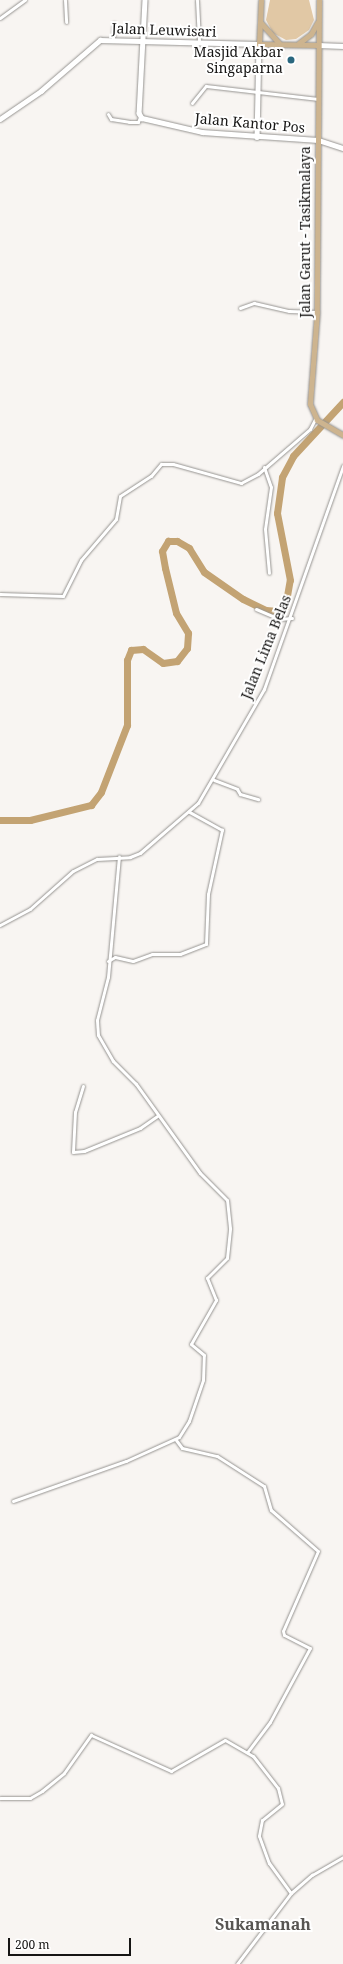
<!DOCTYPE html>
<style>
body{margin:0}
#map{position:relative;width:343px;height:1964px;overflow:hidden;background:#f8f5f2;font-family:"Noto Serif",serif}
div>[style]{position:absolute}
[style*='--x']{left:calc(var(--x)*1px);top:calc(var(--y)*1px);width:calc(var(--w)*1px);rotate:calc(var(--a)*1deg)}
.green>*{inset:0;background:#e1c8a5}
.river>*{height:7px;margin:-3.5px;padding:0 3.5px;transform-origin:3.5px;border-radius:3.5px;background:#c3a373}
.roads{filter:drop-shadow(0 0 1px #969491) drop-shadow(0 0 1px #969491)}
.street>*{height:3px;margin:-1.5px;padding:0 1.5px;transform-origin:1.5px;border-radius:1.5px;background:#fff}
.secondary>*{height:4.5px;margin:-2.25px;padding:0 2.25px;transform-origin:2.25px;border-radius:2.25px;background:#fff}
.primary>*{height:5px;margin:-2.5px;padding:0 2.5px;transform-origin:2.5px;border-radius:2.5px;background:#cdb48f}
.dots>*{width:11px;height:11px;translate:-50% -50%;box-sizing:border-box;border:2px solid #fff;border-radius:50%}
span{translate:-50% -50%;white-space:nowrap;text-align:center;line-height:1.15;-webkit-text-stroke:4px #fff;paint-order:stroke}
.street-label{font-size:14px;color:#161514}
.poi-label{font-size:14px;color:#161514}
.right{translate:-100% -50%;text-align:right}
.quarter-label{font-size:16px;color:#585653;font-weight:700}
.scale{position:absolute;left:8px;top:1938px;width:123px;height:18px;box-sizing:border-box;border:2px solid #161514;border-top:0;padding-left:5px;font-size:12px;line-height:14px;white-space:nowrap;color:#161514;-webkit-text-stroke:3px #fff;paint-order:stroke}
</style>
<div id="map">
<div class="green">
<div style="clip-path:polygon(270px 0,309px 0,314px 20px,309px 30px,296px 39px,286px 40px,273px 33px,266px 20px)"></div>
</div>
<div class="river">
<div style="--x:0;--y:820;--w:30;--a:0"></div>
<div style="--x:30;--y:820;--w:63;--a:-13.8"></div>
<div style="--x:91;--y:805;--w:16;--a:-52"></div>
<div style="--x:101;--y:792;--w:72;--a:-68.8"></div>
<div style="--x:127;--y:725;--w:65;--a:-90"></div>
<div style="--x:127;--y:660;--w:11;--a:-68"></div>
<div style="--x:131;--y:650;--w:12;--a:-5"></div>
<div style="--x:143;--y:649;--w:24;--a:35"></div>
<div style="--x:163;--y:663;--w:14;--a:-8"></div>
<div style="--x:177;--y:661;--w:16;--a:-52"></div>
<div style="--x:187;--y:648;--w:15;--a:-86"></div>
<div style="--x:188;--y:633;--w:23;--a:-121"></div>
<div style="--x:176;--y:613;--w:46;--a:-103.7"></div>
<div style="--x:165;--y:568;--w:17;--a:-100"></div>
<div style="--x:162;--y:551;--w:12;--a:-59"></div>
<div style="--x:168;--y:541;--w:9;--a:0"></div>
<div style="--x:177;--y:541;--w:14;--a:30"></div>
<div style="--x:189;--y:548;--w:28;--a:58"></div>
<div style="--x:204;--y:572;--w:47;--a:34.7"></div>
<div style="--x:243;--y:599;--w:25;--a:26"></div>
<div style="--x:266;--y:610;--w:11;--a:5"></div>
<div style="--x:277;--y:611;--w:9;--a:-27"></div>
<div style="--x:285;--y:607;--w:27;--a:-80"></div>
<div style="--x:290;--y:580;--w:68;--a:-101"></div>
<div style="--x:277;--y:513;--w:36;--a:-82"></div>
<div style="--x:282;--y:477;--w:24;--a:-62"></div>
<div style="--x:293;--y:456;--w:74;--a:-47.2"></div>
</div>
<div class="roads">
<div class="street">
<div style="--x:65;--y:0;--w:22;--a:87"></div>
<div style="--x:197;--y:0;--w:41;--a:87.2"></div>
<div style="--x:0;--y:18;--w:31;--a:-36"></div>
<div style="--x:113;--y:38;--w:15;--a:-86"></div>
<div style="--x:192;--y:103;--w:22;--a:-51"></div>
<div style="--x:206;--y:86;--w:113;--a:6.6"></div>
<div style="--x:108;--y:114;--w:6;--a:59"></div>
<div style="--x:111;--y:119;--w:18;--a:9"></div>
<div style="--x:129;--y:122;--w:9;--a:0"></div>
<div style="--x:138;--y:122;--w:5;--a:-68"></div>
<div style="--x:240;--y:308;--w:15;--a:-20"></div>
<div style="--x:254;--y:303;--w:36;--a:13"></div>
<div style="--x:289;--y:311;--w:28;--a:2"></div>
<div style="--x:264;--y:467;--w:21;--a:71"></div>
<div style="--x:271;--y:487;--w:42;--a:98.1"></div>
<div style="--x:265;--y:529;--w:44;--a:84.8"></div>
<div style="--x:0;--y:594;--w:63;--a:1.8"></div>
<div style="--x:63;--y:596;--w:40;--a:-63.4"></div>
<div style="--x:81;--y:560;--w:54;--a:-49.5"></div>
<div style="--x:116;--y:519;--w:23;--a:-80"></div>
<div style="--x:120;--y:496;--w:37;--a:-33"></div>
<div style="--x:151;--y:476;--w:16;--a:-50"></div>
<div style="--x:161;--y:464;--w:12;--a:0"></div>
<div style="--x:173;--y:464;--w:71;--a:15.6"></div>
<div style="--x:241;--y:483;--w:19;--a:-28"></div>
<div style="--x:258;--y:474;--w:69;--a:-40.9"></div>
<div style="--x:310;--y:429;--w:13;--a:-63"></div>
<div style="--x:256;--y:609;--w:25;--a:23"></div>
<div style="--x:279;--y:619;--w:13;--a:-4"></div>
<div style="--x:214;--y:780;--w:25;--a:21"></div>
<div style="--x:237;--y:789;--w:6;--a:59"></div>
<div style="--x:240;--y:794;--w:19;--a:16"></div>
<div style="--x:0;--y:925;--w:34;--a:-28"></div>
<div style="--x:30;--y:909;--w:57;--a:-41.5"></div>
<div style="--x:73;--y:871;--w:27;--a:-27"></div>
<div style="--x:97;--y:859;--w:33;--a:-3"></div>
<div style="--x:130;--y:857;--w:11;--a:-22"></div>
<div style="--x:140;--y:853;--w:77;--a:-40.8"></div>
<div style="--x:198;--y:803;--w:132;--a:-59.9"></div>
<div style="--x:264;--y:689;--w:237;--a:-70.5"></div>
<div style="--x:108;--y:961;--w:8;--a:-30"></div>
<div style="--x:115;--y:957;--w:18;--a:13"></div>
<div style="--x:133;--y:961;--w:20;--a:-20"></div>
<div style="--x:152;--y:954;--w:28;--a:0"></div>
<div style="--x:180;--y:954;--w:28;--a:-21"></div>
<div style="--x:206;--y:944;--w:50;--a:-87.7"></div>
<div style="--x:208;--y:894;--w:66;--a:-77.7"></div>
<div style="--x:222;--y:830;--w:38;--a:-151"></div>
<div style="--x:83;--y:1086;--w:27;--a:107"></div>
<div style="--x:75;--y:1112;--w:40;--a:92.9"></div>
<div style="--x:73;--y:1152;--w:11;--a:-5"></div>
<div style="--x:84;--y:1151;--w:61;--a:-22.3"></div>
<div style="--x:140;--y:1128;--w:21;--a:-35"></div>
<div style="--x:176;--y:1440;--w:10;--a:53"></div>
<div style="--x:182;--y:1448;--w:36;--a:13"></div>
<div style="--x:217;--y:1456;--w:56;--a:32.6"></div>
<div style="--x:264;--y:1486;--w:25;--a:74"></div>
<div style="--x:271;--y:1510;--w:62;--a:41.1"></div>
<div style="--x:318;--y:1551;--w:87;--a:113.6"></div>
<div style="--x:283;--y:1631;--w:4;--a:76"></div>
<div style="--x:284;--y:1635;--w:29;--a:27"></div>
<div style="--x:310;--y:1648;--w:84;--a:118.4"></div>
<div style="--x:270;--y:1722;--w:38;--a:127"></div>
<div style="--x:13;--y:1501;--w:120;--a:-19.5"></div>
<div style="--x:126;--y:1461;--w:58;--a:-24.4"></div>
<div style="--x:179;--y:1437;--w:19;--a:-58"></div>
<div style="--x:189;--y:1421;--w:43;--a:-71.1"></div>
<div style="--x:203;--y:1380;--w:25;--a:-88"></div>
<div style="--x:204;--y:1355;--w:17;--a:-140"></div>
<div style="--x:191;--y:1344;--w:51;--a:-60.4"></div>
<div style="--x:216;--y:1300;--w:24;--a:-112"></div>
<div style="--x:207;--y:1278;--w:28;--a:-45"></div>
<div style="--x:227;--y:1258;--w:30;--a:-84"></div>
<div style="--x:230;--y:1228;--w:28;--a:-96"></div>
<div style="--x:227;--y:1200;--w:38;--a:-135"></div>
<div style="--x:200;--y:1173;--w:110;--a:-125.7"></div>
<div style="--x:136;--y:1084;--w:33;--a:-135"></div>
<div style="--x:113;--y:1061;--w:30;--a:-120"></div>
<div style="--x:98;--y:1035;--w:15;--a:-94"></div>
<div style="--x:97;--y:1020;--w:44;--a:-75.7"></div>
<div style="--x:108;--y:977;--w:121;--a:-84.8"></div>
<div style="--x:0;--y:1798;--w:30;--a:0"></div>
<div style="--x:30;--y:1798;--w:14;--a:-30"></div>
<div style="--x:42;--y:1791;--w:28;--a:-39"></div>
<div style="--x:64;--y:1773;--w:47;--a:-54.6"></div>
<div style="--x:91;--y:1735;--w:88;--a:24.2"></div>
<div style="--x:171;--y:1771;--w:62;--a:-29.9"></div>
<div style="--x:225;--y:1740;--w:32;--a:30"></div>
<div style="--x:253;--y:1756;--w:41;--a:52"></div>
<div style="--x:278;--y:1788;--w:16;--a:76"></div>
<div style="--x:282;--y:1804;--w:26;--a:141"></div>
<div style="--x:262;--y:1820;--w:16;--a:101"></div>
<div style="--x:259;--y:1836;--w:29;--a:70"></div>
<div style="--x:269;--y:1863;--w:37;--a:54"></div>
<div style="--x:237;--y:1964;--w:89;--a:-52.7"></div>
<div style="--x:291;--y:1893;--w:28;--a:-41"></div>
<div style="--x:312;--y:1875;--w:36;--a:-30"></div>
</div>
<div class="secondary">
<div style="--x:145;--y:0;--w:113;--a:93"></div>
<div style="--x:139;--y:113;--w:6;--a:59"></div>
<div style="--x:142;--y:118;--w:62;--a:13.1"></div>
<div style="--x:202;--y:132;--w:116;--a:3.9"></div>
<div style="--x:318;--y:140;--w:26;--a:18"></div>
<div style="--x:318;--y:45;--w:25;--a:2"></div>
<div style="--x:0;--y:119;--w:50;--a:-34.3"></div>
<div style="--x:41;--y:91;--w:78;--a:-40.8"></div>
<div style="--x:100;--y:40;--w:159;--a:1.4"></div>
<div style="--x:259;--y:44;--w:93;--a:91.2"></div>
</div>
<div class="primary">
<div style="--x:261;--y:0;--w:44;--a:92.6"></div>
<div style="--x:259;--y:44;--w:59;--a:1"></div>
<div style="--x:319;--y:0;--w:312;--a:90.4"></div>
<div style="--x:317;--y:312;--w:92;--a:94.4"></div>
<div style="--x:310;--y:404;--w:17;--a:66"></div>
<div style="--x:317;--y:420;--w:30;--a:30"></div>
<div style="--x:261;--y:23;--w:27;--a:48"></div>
<div style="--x:299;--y:43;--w:15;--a:-37"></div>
<div style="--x:311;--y:34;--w:13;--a:-61"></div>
</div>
</div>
<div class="dots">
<div style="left:291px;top:60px;background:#2a677e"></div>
</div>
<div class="street-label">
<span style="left:164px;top:30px;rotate:2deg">Jalan Leuwisari</span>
<span style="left:250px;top:123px;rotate:5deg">Jalan Kantor Pos</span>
<span style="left:305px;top:232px;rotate:-90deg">Jalan Garut - Tasikmalaya</span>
<span style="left:266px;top:647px;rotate:-68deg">Jalan Lima Belas</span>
</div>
<div class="poi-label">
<span class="right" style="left:283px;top:60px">Masjid Akbar<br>Singaparna</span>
</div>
<div class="quarter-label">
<span style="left:263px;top:1924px">Sukamanah</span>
</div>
<div class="scale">200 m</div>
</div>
